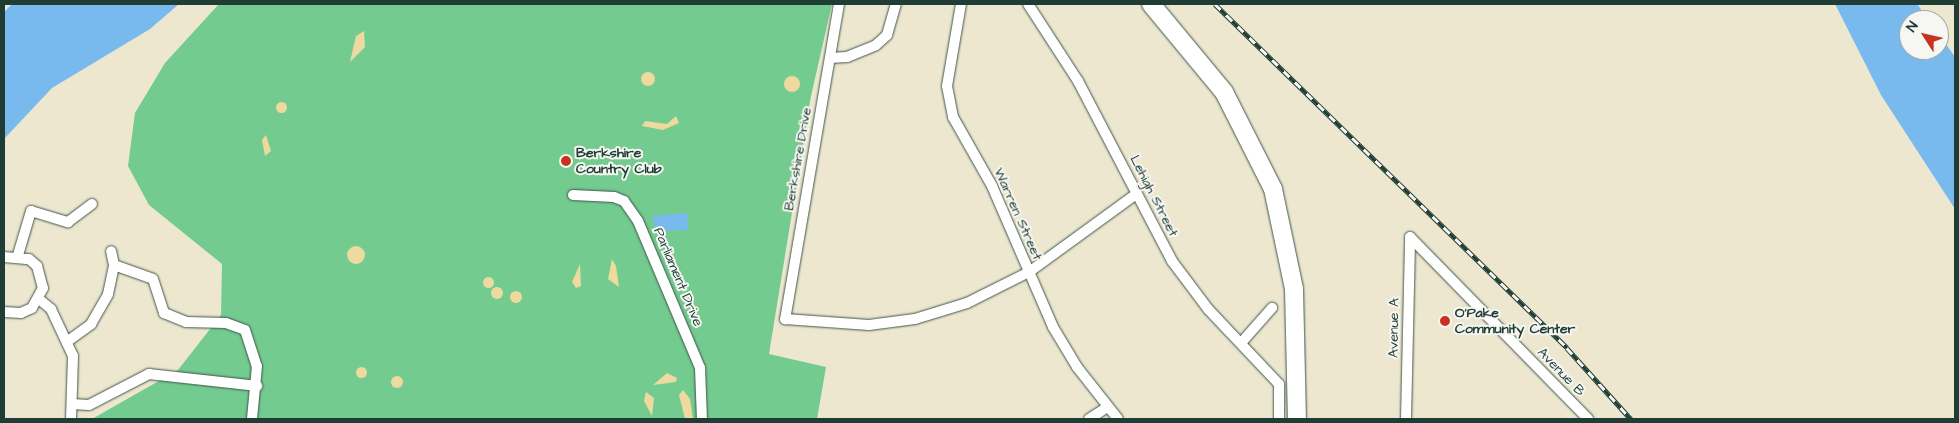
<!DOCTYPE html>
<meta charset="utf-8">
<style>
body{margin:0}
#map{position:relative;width:1959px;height:423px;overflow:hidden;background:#ede7cf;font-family:"Architects Daughter",sans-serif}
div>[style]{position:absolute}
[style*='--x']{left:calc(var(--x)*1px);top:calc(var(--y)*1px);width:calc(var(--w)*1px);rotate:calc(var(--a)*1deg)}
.green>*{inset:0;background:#74cb90}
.sand>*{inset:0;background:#eeda9e}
.round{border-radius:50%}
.water>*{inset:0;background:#78baed}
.roads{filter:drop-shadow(0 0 1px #3e564b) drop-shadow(0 0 1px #3e564b)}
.minor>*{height:10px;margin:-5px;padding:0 5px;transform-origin:5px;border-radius:5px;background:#fff}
.motorway>*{height:18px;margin:-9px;padding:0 9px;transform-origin:9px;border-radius:9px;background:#fff}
.rail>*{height:4.5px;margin-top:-2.25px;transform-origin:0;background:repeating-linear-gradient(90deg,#f6f6f2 0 8px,#1f3d34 0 16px);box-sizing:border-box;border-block:1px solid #1f3d34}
.dots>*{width:14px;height:14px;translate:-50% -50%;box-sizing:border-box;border:2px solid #f6f6f2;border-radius:50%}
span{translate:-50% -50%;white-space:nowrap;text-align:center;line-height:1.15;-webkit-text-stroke:4px #f6f6f2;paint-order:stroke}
.poi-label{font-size:14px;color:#1f3d34;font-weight:700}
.left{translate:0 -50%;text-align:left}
.street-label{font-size:14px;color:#1f3d34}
.frame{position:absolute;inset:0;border:5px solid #1f3d34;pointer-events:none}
.north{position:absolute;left:1899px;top:10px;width:50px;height:50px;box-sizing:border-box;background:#f6f6f2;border:1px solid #a0aca6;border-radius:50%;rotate:305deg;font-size:14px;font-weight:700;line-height:20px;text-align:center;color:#1f3d34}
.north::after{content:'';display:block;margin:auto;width:18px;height:22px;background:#c8321e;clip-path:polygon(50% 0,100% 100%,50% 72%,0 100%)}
</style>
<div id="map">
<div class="green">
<div style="clip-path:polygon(219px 4px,832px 4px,811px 96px,769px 354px,826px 367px,817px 419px,92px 419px,178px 370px,221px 315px,222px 264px,149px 205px,128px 166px,135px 113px,165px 63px)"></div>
</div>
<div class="sand">
<div style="clip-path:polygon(364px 31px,365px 47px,350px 62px,356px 36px)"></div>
<div class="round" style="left:641px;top:72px;width:14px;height:14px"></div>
<div class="round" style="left:784px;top:76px;width:16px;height:16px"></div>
<div class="round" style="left:275.5px;top:101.5px;width:11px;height:11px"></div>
<div style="clip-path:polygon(676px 116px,679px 123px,663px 130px,642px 126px,645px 121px,667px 124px)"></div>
<div style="clip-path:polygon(266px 135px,271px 151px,265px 156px,262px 140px)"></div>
<div class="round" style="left:347px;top:246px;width:18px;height:18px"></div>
<div style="clip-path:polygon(612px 259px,616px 266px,619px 287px,608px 279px)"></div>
<div style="clip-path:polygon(580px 264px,581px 286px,576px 288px,572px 282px)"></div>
<div class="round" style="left:482.5px;top:276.5px;width:11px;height:11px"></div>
<div class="round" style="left:491px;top:287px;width:12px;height:12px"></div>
<div class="round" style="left:510px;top:291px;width:12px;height:12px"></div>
<div class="round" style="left:355.5px;top:366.5px;width:11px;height:11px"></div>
<div style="clip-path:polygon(667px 373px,677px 378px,676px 382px,653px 385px)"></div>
<div class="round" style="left:391px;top:376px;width:12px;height:12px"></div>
<div style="clip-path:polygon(683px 390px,690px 399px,693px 419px,685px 419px,679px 395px)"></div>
<div style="clip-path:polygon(646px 392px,654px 398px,652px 416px,644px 401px)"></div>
</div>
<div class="water">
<div style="clip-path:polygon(12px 4px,179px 4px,150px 29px,52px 88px,4px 139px,4px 12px)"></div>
<div style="clip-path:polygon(1835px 4px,1917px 4px,1929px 20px,1909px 20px,1909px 50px,1939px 50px,1939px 34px,1955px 57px,1955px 209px,1881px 95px)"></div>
<div style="clip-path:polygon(687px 213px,688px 230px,656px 231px,652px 216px)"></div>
</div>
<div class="roads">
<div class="minor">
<div style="--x:839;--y:4;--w:320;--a:99.7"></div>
<div style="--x:785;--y:319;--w:84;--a:4.1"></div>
<div style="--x:869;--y:325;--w:46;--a:-7.4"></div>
<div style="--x:915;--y:319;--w:54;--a:-17.1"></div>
<div style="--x:967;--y:303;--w:69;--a:-26.6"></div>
<div style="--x:1029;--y:272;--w:131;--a:-36"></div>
<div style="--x:961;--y:4;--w:83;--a:99.7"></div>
<div style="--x:947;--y:86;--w:32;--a:79"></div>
<div style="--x:953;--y:117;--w:79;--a:60.5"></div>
<div style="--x:992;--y:186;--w:154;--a:66.6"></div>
<div style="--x:1053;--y:327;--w:47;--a:59"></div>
<div style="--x:1077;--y:367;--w:66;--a:51.7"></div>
<div style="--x:1028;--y:4;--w:92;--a:57"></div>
<div style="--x:1078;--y:81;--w:203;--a:62.4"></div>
<div style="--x:1172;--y:261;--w:60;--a:53.1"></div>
<div style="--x:1208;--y:309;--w:103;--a:46.6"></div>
<div style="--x:1279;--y:384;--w:35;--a:90"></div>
<div style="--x:830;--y:58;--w:17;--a:-3"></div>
<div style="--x:847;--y:57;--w:31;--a:-22"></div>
<div style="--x:876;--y:45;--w:15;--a:-42"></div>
<div style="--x:887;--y:35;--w:32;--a:-74"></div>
<div style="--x:573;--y:195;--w:41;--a:2.8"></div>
<div style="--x:614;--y:197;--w:11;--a:22"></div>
<div style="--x:624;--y:201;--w:24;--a:55"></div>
<div style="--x:638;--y:221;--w:160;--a:67.1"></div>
<div style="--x:700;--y:368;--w:51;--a:87.8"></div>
<div style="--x:1410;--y:237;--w:255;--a:45.6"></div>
<div style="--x:18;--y:255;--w:46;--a:-73.5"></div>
<div style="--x:31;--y:211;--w:39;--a:17"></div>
<div style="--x:68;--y:222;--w:30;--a:-37"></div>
<div style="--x:4;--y:257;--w:25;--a:5"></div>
<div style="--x:29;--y:259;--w:11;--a:41"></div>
<div style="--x:37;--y:266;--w:23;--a:75"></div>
<div style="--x:43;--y:288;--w:23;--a:119"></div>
<div style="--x:32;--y:308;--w:12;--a:156"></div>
<div style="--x:21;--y:313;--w:17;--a:-177"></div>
<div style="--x:114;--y:265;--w:41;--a:19.7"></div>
<div style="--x:153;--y:279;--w:36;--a:72"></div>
<div style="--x:164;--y:313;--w:24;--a:22"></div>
<div style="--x:186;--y:322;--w:40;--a:1.4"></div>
<div style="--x:226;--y:323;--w:20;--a:20"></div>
<div style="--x:245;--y:330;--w:38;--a:72"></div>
<div style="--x:257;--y:366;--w:53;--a:95.4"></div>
<div style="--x:39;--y:299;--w:16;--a:40"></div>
<div style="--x:51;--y:309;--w:52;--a:64.9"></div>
<div style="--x:73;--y:356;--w:63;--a:91.8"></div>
<div style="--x:68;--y:341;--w:29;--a:-36"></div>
<div style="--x:91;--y:324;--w:34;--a:-60"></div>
<div style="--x:108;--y:294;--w:30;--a:-78"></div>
<div style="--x:114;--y:265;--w:14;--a:-102"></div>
<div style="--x:1241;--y:343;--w:47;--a:-48.5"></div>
<div style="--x:72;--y:404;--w:17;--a:3"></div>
<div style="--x:89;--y:405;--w:68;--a:-27.3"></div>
<div style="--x:149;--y:374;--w:109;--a:6.3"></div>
<div style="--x:1089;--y:419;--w:20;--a:-33"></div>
<div style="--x:1406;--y:419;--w:182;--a:-88.7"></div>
</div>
<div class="motorway">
<div style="--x:1151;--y:4;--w:114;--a:50.3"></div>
<div style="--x:1224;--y:92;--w:109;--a:63.2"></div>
<div style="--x:1273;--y:189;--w:102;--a:78.1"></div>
<div style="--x:1294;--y:289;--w:130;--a:88.7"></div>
</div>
</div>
<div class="rail">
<div style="--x:1215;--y:4;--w:492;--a:44.3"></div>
<div style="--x:1567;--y:348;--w:96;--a:48"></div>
</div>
<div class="dots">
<div style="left:566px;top:161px;background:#c8321e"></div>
<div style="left:1445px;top:321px;background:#c8321e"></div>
</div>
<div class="poi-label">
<span class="left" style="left:576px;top:161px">Berkshire<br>Country Club</span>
<span class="left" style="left:1455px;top:321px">O’Pake<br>Community Center</span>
</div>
<div class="street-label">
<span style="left:798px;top:159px;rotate:-80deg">Berkshire Drive</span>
<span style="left:1154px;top:196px;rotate:63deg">Lehigh Street</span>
<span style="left:1018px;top:214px;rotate:66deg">Warren Street</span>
<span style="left:678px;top:277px;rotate:67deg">Parliament Drive</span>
<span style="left:1394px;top:328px;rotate:-89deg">Avenue A</span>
<span style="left:1561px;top:372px;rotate:46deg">Avenue B</span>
</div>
<div class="frame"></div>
<div class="north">N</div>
</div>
